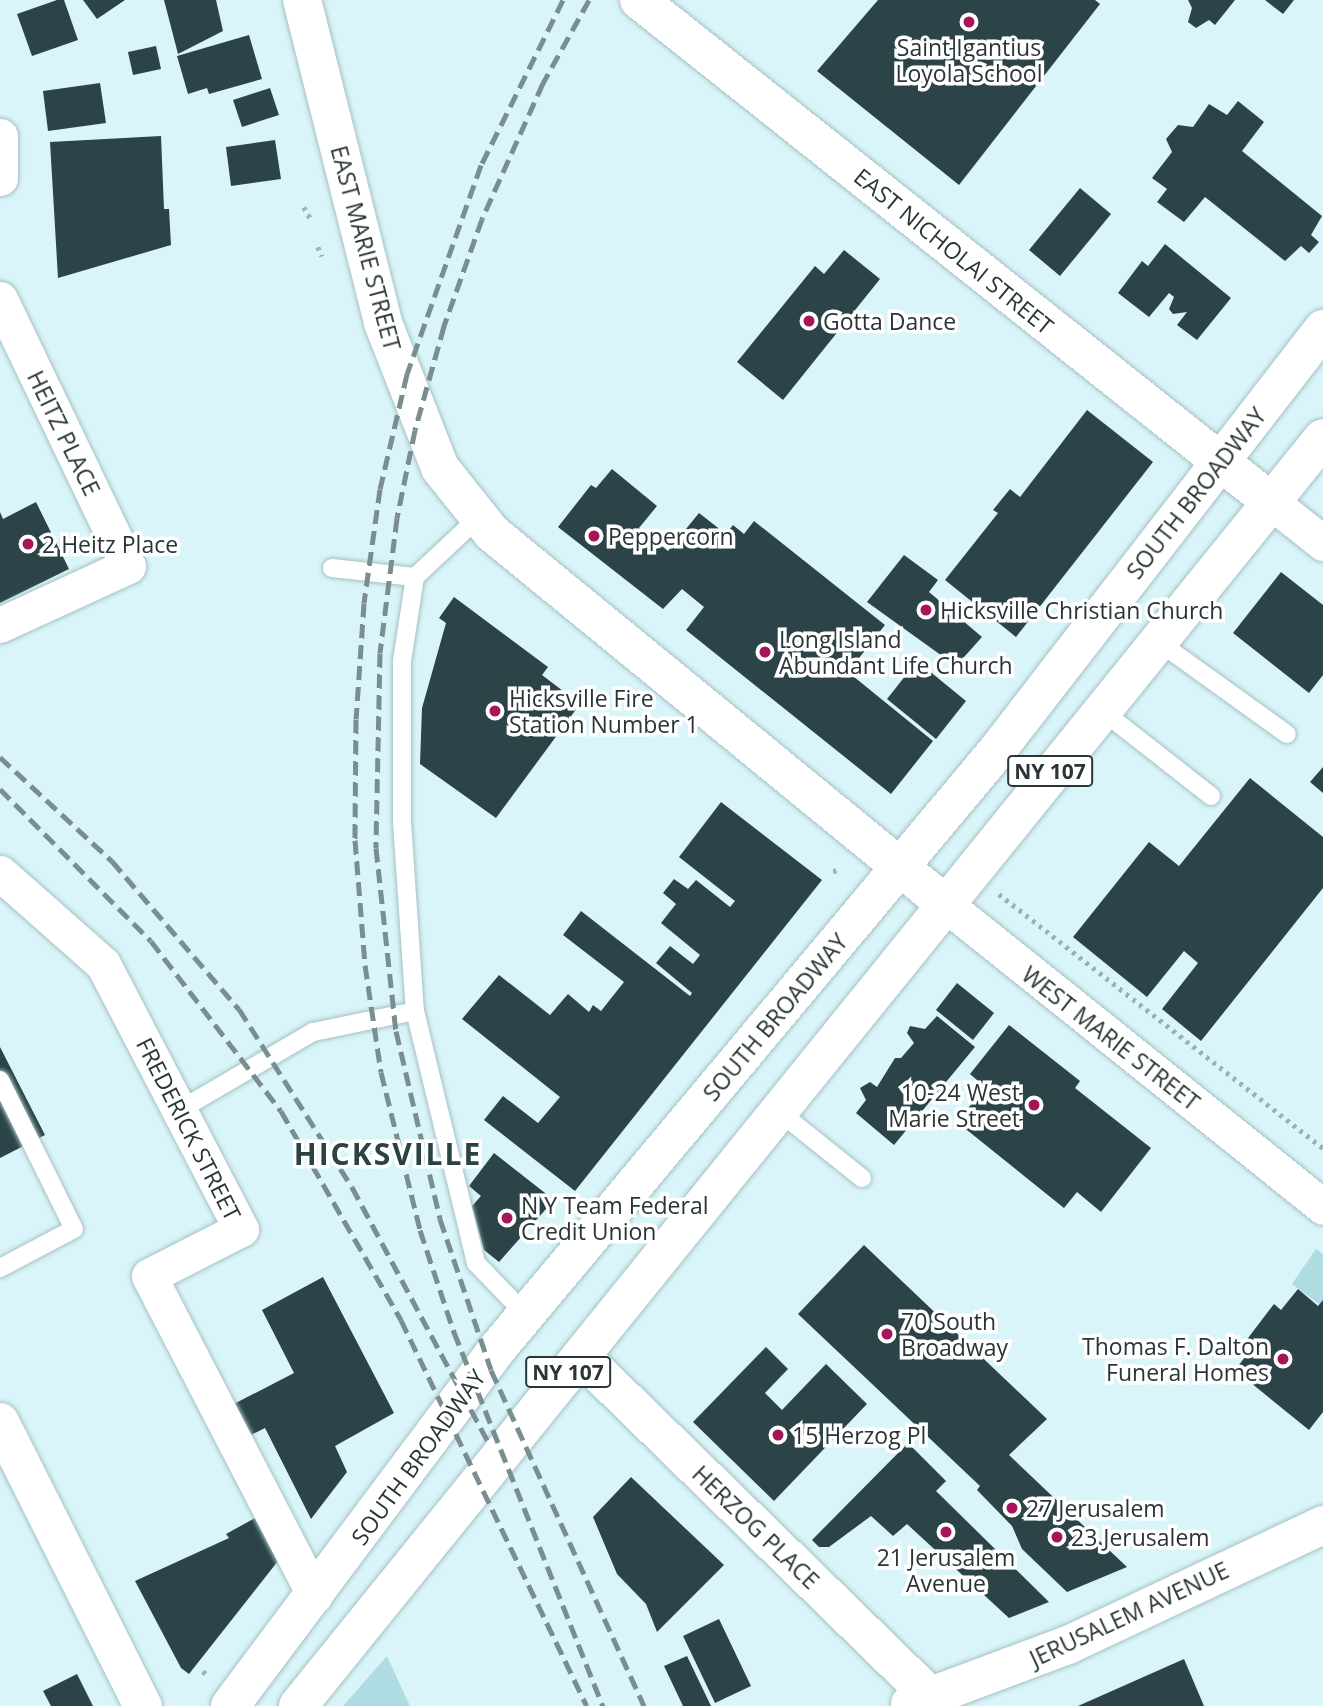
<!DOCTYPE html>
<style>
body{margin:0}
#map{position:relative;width:1323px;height:1706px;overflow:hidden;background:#d9f5fa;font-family:"Open Sans",sans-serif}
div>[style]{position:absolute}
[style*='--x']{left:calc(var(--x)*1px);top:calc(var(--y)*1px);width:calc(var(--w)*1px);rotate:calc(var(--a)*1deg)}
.green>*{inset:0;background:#afdbe3}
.building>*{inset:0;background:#2c4448}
.path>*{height:4.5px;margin-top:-2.25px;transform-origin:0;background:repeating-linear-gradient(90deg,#9bb1b5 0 3.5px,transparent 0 8.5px)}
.roads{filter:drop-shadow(0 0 2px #a5c1c5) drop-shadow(0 0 2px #a5c1c5)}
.lane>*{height:18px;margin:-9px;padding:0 9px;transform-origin:9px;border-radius:9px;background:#fff}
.street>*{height:35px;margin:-17.5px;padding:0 17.5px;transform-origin:17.5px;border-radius:17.5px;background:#fff}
.secondary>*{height:38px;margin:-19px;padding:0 19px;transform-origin:19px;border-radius:19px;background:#fff}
.primary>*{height:38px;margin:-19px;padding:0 19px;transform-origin:19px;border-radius:19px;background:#fff}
.rail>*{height:5px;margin-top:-2.5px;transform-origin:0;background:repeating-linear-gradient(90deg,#7a8d90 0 14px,transparent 0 21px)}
.dots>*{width:19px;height:19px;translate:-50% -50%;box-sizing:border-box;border:4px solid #fff;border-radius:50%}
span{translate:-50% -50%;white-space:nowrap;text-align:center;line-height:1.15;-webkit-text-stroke:7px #fff;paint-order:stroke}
.shield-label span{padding:2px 5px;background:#fff;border:2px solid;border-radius:5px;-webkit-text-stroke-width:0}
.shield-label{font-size:21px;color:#2a3537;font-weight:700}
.poi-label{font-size:23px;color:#2a3537}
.left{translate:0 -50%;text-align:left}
.right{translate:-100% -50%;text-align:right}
.street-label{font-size:23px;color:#2a3537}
.district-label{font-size:30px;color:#2a4246;font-weight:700;letter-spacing:2px}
</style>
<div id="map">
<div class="green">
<div style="clip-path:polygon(1316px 1249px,1323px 1254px,1323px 1307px,1292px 1284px)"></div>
<div style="clip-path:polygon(387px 1656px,410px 1706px,343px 1706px)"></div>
</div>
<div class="building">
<div style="clip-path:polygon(57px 0,64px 0,78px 40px,32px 56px,17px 14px)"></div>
<div style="clip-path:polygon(83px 0,125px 0,97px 19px)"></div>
<div style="clip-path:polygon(164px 0,216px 0,223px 31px,178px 54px)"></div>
<div style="clip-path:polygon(878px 0,1095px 0,1100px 4px,959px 185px,817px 71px)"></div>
<div style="clip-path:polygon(1188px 0,1235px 0,1215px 25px,1209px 20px,1196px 28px,1188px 22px,1192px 8px)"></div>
<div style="clip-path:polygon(1265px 0,1294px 0,1283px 14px)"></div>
<div style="clip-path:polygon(249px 35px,262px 79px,209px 94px,207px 88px,188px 94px,177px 56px)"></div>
<div style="clip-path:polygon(156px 46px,161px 69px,133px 75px,128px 52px)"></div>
<div style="clip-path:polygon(100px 83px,106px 123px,48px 131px,43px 91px)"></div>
<div style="clip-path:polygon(270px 88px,279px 115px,242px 127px,233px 100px)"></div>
<div style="clip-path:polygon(1238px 101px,1264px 122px,1242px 151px,1322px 216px,1311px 235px,1319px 242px,1309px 253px,1301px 246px,1285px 261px,1205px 197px,1184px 222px,1157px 202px,1167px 189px,1152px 178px,1172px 152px,1166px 139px,1178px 125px,1193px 127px,1209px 104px,1227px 115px)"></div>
<div style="clip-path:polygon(161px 136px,164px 209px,169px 209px,171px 245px,58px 278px,50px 142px)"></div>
<div style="clip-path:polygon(275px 140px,281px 179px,231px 186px,226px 147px)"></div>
<div style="clip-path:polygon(1080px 188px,1111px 214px,1060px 276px,1029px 250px)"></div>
<div style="clip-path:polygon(1165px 244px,1231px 298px,1197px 340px,1177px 325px,1187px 312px,1173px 314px,1169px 309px,1174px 297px,1169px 293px,1149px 317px,1118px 293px,1142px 261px,1148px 266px)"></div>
<div style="clip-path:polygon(844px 250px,880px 279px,783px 400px,737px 362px,815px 266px,824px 274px)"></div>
<div style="clip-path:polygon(1087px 410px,1153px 462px,1016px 637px,945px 580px,998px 513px,993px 510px,1010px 489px,1020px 497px)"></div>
<div style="clip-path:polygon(612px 469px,657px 506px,639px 528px,668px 551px,699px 513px,726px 534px,733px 525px,744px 534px,754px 521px,885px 625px,848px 672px,933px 741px,891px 794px,686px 630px,704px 607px,682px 589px,663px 609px,558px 527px,591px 485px,596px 488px)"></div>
<div style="clip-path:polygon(36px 502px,69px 569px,0 603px,0 512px,3px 519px)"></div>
<div style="clip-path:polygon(904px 555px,938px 580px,929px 592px,982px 637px,956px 666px,867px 602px)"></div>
<div style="clip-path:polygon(1281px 572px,1323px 605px,1323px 675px,1309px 693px,1233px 633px)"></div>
<div style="clip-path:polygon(454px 597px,548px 667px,542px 675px,580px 704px,496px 818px,420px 764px,422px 708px,446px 623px,439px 618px)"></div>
<div style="clip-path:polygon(917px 661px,966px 701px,936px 739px,887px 699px)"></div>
<div style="clip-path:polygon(1323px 767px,1323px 793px,1310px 782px)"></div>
<div style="clip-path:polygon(1250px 778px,1323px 837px,1323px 888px,1201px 1041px,1162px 1009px,1198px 963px,1184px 951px,1147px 997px,1073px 937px,1149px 842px,1179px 866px)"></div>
<div style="clip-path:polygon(721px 802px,822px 880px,575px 1191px,484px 1120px,503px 1096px,538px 1123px,560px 1097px,462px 1019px,499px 975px,550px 1015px,568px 994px,589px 1012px,593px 1005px,601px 1011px,624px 982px,563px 935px,581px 911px,690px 996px,692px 993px,656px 963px,670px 946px,693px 964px,700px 955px,661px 923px,676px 904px,663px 893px,674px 879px,688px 889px,696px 880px,730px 907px,735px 901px,679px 857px)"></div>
<div style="clip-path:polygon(957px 983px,994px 1013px,973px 1040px,936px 1010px)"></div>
<div style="clip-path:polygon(937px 1016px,975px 1047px,894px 1145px,856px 1113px,866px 1100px,860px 1088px,870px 1082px,877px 1087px,895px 1058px,901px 1058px,914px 1043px,907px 1033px,910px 1026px,925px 1029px)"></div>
<div style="clip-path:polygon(1009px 1025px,1080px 1081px,1075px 1088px,1151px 1148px,1101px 1212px,1077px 1192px,1064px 1208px,957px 1122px,985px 1087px,970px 1074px)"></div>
<div style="clip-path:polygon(0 1047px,45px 1135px,0 1158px)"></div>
<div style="clip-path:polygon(494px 1153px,554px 1200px,499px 1262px,484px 1250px,472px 1206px,481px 1196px,469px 1186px)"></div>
<div style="clip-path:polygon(864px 1245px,1047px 1419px,1009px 1455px,1127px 1567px,1067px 1592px,1022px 1549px,1012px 1526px,977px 1490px,980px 1486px,798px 1314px)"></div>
<div style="clip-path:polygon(323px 1277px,394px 1413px,335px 1446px,347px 1472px,311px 1519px,265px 1428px,247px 1437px,230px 1406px,294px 1373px,262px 1310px)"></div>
<div style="clip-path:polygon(1298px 1289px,1318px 1306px,1323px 1300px,1323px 1412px,1309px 1430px,1235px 1370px,1252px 1348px,1245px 1342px,1274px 1304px,1281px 1310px)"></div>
<div style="clip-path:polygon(766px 1347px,788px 1369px,765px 1393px,782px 1410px,826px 1364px,867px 1404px,774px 1501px,693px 1422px)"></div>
<div style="clip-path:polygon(908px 1443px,946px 1481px,936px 1491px,1049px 1602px,1009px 1618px,907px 1524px,893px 1536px,871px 1516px,829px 1547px,819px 1547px,812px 1540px)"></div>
<div style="clip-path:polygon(631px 1477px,724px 1565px,657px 1632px,646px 1604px,617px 1574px,593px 1517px)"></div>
<div style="clip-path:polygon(255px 1518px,278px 1561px,189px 1674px,181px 1668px,135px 1581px,229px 1538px,226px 1534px)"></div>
<div style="clip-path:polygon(719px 1619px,751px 1686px,715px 1703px,683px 1636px)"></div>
<div style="clip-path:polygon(687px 1656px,711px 1706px,683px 1706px,664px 1666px)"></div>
<div style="clip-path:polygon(1184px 1659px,1204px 1706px,1078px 1706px)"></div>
<div style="clip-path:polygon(77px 1674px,93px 1706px,51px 1706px,43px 1691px)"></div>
</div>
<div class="path">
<div style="--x:304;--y:207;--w:14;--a:60"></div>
<div style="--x:318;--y:247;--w:10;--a:66"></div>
<div style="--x:833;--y:871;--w:6;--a:-9"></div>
<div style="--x:999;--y:894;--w:412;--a:38.1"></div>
<div style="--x:203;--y:1671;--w:4;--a:45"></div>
</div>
<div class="roads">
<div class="lane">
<div style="--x:479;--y:517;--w:88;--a:136.8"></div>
<div style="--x:415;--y:577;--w:85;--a:98.8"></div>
<div style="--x:402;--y:661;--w:161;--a:90"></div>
<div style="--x:402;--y:822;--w:189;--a:86.1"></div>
<div style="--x:415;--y:1011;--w:259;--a:76.4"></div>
<div style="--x:476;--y:1263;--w:72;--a:46.1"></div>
<div style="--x:332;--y:568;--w:83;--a:6.2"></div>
<div style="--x:1156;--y:640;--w:161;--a:35.7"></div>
<div style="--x:1100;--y:709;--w:141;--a:38.1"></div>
<div style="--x:0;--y:1080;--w:166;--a:63.6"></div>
<div style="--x:74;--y:1229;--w:84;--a:152.2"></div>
<div style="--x:180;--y:1110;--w:154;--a:-30.4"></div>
<div style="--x:313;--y:1032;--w:104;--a:-11.6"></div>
<div style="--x:777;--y:1110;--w:109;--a:38.7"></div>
</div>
<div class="street">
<div style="--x:0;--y:136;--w:42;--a:90"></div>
<div style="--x:0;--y:299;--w:296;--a:64.4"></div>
<div style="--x:128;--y:566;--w:141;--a:155.3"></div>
<div style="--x:1270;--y:501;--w:68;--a:38.4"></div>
<div style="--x:0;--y:873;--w:137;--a:41.5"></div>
<div style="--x:103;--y:964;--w:299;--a:62.5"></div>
<div style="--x:241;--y:1229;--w:103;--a:152.9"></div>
<div style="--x:149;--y:1276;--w:360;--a:62.6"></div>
<div style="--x:944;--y:903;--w:486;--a:38.7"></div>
</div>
<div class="secondary">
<div style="--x:302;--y:0;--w:333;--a:75.9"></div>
<div style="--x:383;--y:323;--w:156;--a:68.5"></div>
<div style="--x:440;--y:468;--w:83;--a:51.3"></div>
<div style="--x:492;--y:533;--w:584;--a:39.3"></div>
<div style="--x:639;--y:0;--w:806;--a:38.45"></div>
<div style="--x:581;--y:1356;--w:501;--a:44.27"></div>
<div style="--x:0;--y:1422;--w:318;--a:63.3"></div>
<div style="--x:910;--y:1704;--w:169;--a:-20.5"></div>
<div style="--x:1068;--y:1645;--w:282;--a:-25.2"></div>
</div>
<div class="primary">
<div style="--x:230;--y:1706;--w:446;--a:-53.2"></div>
<div style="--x:497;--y:1349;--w:778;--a:-50.11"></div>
<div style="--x:996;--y:752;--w:535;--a:-52.29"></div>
<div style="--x:298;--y:1706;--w:1630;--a:-51.05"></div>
</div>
</div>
<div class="rail">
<div style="--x:563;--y:0;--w:184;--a:116.4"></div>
<div style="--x:481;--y:165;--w:222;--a:109.5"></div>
<div style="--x:407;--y:374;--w:118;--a:103.2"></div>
<div style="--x:380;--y:489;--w:115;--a:98"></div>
<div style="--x:364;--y:603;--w:116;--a:93.9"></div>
<div style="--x:356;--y:719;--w:121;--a:90.5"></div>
<div style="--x:355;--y:840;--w:125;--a:85.4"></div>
<div style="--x:365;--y:965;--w:108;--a:81.5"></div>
<div style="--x:381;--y:1072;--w:163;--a:76.1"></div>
<div style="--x:420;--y:1230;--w:108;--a:71.6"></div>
<div style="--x:454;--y:1332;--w:403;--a:68.3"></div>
<div style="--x:589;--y:0;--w:95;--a:119"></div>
<div style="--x:543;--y:83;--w:149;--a:114.2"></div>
<div style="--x:482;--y:219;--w:114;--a:109.6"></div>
<div style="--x:444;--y:326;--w:108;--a:105.6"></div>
<div style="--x:415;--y:430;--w:90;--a:101.6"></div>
<div style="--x:397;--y:518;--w:136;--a:97.2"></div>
<div style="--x:380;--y:653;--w:195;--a:91.2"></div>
<div style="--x:376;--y:848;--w:184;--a:83.8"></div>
<div style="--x:396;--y:1031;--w:193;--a:76.8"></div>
<div style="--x:440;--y:1219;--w:159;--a:71.3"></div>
<div style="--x:491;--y:1370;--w:369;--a:65.5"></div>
<div style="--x:0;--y:757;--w:153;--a:42.9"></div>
<div style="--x:112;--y:861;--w:195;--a:49.4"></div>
<div style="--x:239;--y:1009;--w:211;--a:57.6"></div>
<div style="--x:352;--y:1187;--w:287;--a:61.9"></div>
<div style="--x:0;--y:789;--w:214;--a:45.2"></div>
<div style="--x:151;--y:941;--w:214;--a:52.6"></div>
<div style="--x:281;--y:1111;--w:241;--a:60.1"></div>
<div style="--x:401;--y:1320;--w:428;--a:64.3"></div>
</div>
<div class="dots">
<div style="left:969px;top:22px;background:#a41559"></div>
<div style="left:809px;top:321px;background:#a41559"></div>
<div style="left:594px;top:536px;background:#a41559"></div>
<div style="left:28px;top:544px;background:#a41559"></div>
<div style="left:926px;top:610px;background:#a41559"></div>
<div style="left:765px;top:652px;background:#a41559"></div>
<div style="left:495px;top:711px;background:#a41559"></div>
<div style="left:1034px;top:1105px;background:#a41559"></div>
<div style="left:507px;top:1218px;background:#a41559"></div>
<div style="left:887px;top:1334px;background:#a41559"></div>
<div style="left:1283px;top:1359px;background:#a41559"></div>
<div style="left:778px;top:1435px;background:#a41559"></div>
<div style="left:1012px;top:1508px;background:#a41559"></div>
<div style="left:946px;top:1532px;background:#a41559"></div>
<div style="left:1057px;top:1537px;background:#a41559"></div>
</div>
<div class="shield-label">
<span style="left:1050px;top:771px">NY 107</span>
<span style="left:568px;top:1372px">NY 107</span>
</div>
<div class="poi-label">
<span style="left:969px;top:60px">Saint Igantius<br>Loyola School</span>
<span class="left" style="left:823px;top:321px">Gotta Dance</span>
<span class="left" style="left:608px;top:536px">Peppercorn</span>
<span class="left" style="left:42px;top:544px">2 Heitz Place</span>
<span class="left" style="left:940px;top:610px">Hicksville Christian Church</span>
<span class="left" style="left:779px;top:652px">Long Island<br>Abundant Life Church</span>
<span class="left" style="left:509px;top:711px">Hicksville Fire<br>Station Number 1</span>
<span class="right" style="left:1020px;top:1105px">10-24 West<br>Marie Street</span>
<span class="left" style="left:521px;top:1218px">N Y Team Federal<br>Credit Union</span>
<span class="left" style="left:901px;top:1334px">70 South<br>Broadway</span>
<span class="right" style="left:1269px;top:1359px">Thomas F. Dalton<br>Funeral Homes</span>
<span class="left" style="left:792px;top:1435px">15 Herzog Pl</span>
<span class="left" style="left:1026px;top:1508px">27 Jerusalem</span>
<span class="left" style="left:1071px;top:1537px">23 Jerusalem</span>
<span style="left:946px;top:1570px">21 Jerusalem<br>Avenue</span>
</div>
<div class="street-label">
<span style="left:366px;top:248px;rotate:75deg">EAST MARIE STREET</span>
<span style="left:954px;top:251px;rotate:39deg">EAST NICHOLAI STREET</span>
<span style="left:64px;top:433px;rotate:64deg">HEITZ PLACE</span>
<span style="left:1196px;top:493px;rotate:-52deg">SOUTH BROADWAY</span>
<span style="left:775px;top:1017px;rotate:-50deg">SOUTH BROADWAY</span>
<span style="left:1111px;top:1038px;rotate:38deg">WEST MARIE STREET</span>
<span style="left:189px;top:1129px;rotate:63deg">FREDERICK STREET</span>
<span style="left:418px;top:1457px;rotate:-54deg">SOUTH BROADWAY</span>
<span style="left:756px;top:1527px;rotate:44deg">HERZOG PLACE</span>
<span style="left:1129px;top:1614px;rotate:-25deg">JERUSALEM AVENUE</span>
</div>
<div class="district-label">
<span style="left:388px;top:1154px">HICKSVILLE</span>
</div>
</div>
